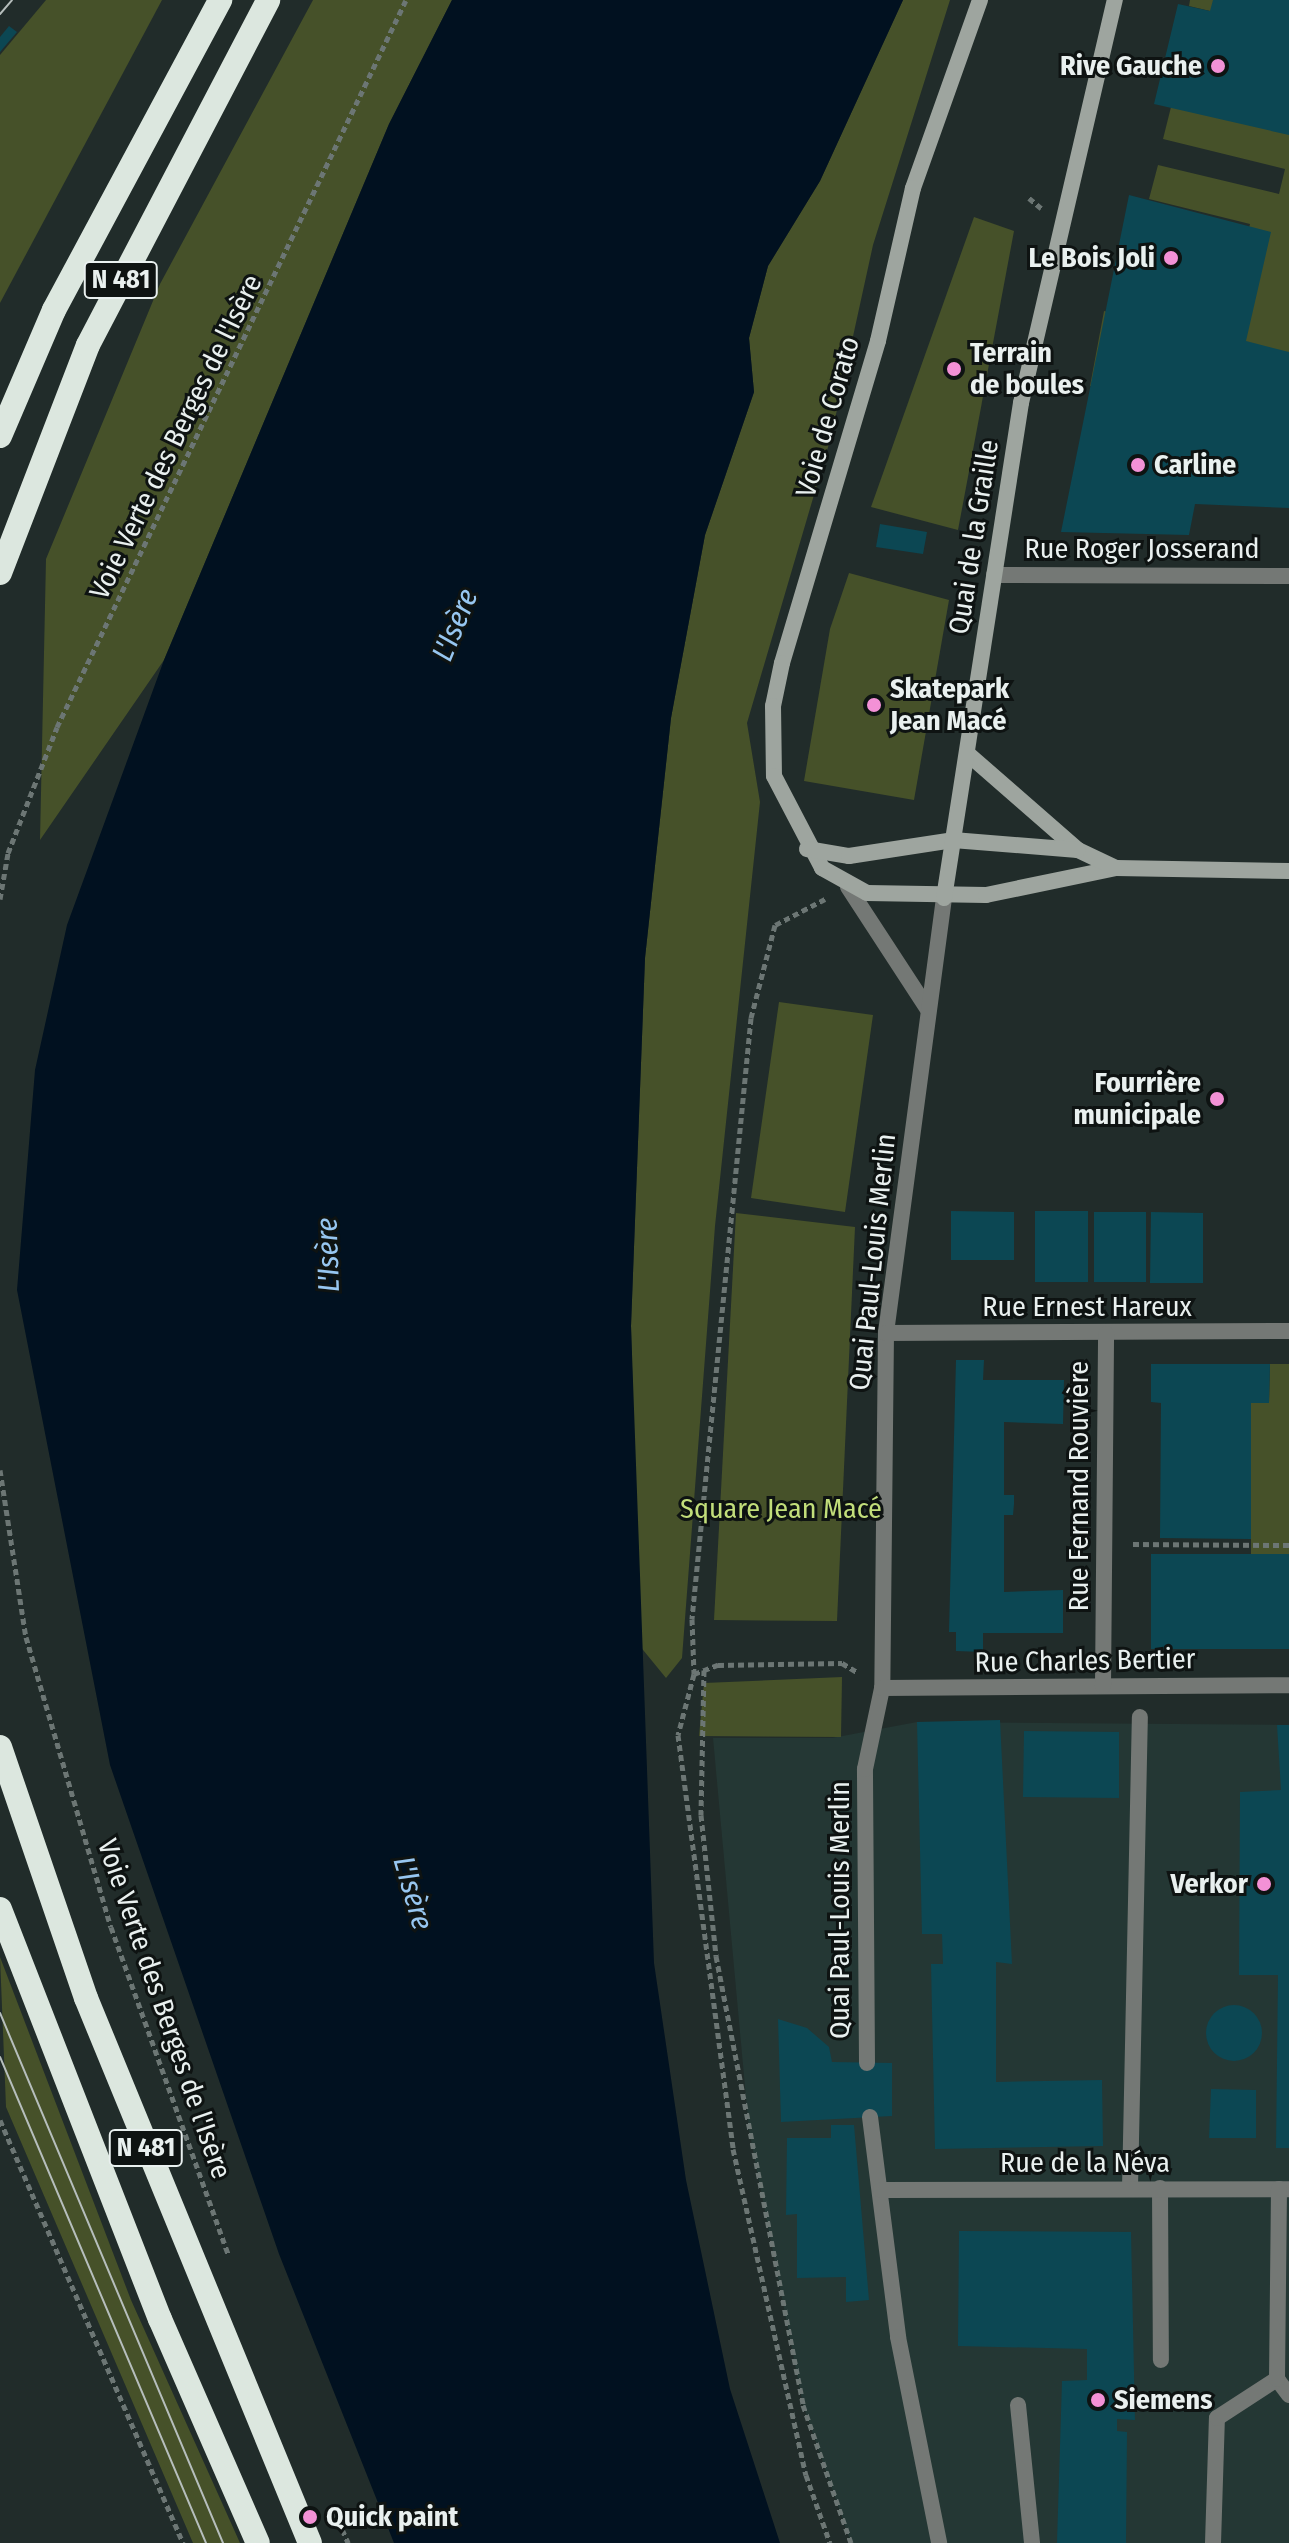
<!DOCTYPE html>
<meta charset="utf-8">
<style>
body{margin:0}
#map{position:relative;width:1289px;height:2543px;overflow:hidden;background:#212c2a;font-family:"Fira Sans Condensed",sans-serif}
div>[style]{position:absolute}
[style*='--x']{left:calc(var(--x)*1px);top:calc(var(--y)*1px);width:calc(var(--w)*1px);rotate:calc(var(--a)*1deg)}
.built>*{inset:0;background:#243734}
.green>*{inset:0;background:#465129}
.water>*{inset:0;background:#011120}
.building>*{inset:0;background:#0c4753}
.round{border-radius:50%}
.path>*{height:5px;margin-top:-2.5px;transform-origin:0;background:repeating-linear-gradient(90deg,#6c7674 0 6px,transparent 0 10px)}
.lane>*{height:16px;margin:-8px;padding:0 8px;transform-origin:8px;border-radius:8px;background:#747875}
.street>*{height:16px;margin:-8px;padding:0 8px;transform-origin:8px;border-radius:8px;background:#747875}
.secondary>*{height:16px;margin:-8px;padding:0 8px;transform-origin:8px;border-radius:8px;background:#9ea59f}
.highway>*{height:24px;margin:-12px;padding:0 12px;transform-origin:12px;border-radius:12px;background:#dce7df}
.tram>*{height:2px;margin:-1px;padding:0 1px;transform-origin:1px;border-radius:1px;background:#b6bebc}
.dots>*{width:22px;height:22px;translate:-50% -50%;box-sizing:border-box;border:4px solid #0e1312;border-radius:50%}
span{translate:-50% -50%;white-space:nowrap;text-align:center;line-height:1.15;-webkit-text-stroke:6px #0e1312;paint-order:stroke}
.shield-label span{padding:2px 6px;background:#0e1312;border:2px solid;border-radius:6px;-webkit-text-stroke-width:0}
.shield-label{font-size:26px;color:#e9f0ef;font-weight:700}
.poi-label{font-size:28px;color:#e9f0ef;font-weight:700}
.right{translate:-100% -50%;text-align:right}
.left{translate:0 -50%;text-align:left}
.street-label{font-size:28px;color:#e9f0ef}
.park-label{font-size:28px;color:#c2de7a}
.water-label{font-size:30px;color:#97c6f0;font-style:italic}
</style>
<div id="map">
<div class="built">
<div style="clip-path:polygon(917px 1722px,1289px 1725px,1289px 2543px,851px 2543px,803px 2405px,749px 2130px,713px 1738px,832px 1738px)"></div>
</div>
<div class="green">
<div style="clip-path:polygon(46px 0,162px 0,0 303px,0 55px)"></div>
<div style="clip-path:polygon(313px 0,452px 0,389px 124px,164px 660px,40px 840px,46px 559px,160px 284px)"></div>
<div style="clip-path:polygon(903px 0,950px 0,873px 245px,831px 437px,747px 723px,760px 802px,715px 1226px,682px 1658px,666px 1678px,639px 1645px,631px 1326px,645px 958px,671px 718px,705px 535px,754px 392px,749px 338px,768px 266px,820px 181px)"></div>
<div style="clip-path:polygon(1190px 0,1289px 0,1289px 461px,1223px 416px,1090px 386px,1104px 311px,1222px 338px,1250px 224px,1149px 199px,1158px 165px,1279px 194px,1285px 169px,1163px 139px,1171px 107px,1258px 127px,1281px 28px,1189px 6px)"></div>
<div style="clip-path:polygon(974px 217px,1014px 231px,958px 530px,871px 507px)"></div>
<div style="clip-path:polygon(849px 573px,949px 600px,914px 800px,804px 781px,830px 629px)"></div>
<div style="clip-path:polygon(779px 1002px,873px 1015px,845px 1212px,751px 1198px)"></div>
<div style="clip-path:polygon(736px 1213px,855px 1227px,837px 1621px,714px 1620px)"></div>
<div style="clip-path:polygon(1270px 1364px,1289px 1364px,1289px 1554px,1251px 1554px,1251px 1403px,1269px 1402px)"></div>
<div style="clip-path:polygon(842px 1677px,841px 1737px,699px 1736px,704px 1683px)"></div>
<div style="clip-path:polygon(0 1957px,131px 2300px,240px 2543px,193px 2543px,6px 2107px)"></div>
</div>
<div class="water">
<div style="clip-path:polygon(452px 0,903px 0,820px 181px,768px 266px,749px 338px,754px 392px,705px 535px,671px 718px,645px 958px,631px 1326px,654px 1963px,686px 2180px,730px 2389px,780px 2543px,394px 2543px,279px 2254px,110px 1765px,17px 1290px,35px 1070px,67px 925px,164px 660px,389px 124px)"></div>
</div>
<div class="building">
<div style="clip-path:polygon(1213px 0,1289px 0,1289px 135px,1154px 104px,1178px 4px,1210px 11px)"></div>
<div style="clip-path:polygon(9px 26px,17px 32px,0 52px,0 37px)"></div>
<div style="clip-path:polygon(1129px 195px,1271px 232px,1246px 341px,1289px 352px,1289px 508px,1195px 504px,1189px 535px,1061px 532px)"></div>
<div style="clip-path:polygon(880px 524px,927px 532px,923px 554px,876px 547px)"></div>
<div style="clip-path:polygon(951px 1211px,1014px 1212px,1014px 1260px,951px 1260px)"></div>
<div style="clip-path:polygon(1035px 1211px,1088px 1211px,1088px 1282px,1035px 1282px)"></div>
<div style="clip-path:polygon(1094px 1212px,1146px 1212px,1146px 1282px,1094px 1282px)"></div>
<div style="clip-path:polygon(1151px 1212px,1203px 1213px,1203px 1283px,1150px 1283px)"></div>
<div style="clip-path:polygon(956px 1360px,984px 1360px,983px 1380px,1064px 1380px,1063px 1424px,1004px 1422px,1004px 1495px,1014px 1495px,1014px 1504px,1013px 1515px,1004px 1515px,1004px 1592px,1063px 1590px,1063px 1633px,983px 1633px,983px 1652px,956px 1651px,956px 1632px,949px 1632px)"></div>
<div style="clip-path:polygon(1151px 1364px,1270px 1364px,1269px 1403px,1251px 1403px,1251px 1539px,1160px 1538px,1161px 1403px,1151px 1402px)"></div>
<div style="clip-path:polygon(1151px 1554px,1289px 1554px,1289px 1649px,1151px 1649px)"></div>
<div style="clip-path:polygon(1000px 1720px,1012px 1964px,996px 1962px,996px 2082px,1102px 2080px,1103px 2146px,935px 2149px,931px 1964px,943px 1964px,942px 1934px,922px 1934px,917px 1722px)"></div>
<div style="clip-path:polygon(1277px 1725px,1289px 1725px,1289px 2148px,1276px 2148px,1278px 1975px,1239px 1975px,1240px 1792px,1281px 1790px)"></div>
<div style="clip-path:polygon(1024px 1731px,1119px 1732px,1119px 1798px,1023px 1797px)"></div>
<div class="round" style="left:1206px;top:2005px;width:56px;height:56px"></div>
<div style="clip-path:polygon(778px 2019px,807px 2028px,829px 2047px,832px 2062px,892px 2063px,892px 2116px,781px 2122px)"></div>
<div style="clip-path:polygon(1211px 2089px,1256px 2090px,1256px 2138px,1209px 2138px)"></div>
<div style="clip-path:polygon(831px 2125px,854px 2125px,869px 2300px,846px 2302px,846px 2277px,797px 2278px,797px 2214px,786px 2215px,787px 2138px,831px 2138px)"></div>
<div style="clip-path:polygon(959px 2231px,1131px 2232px,1135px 2420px,1117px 2419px,1117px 2431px,1127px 2432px,1126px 2543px,1057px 2543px,1062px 2381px,1087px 2380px,1087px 2349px,958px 2346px)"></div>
</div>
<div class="path">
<div style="--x:1029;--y:198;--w:16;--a:40"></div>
<div style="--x:0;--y:899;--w:47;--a:-80.1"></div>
<div style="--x:8;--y:853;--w:135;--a:-68.7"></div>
<div style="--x:57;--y:727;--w:806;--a:-64.36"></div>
<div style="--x:825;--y:899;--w:56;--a:152.5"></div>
<div style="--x:775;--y:925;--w:96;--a:104.5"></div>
<div style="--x:751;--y:1018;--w:604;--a:95.61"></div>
<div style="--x:692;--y:1619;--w:55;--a:87.9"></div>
<div style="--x:694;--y:1674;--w:63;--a:104.7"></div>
<div style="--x:678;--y:1735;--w:418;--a:82.4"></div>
<div style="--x:733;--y:2149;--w:334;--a:77.4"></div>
<div style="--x:806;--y:2475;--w:72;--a:70.6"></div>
<div style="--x:0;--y:1470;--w:169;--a:81.2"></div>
<div style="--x:26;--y:1637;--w:302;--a:73.7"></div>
<div style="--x:111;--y:1927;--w:347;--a:70.3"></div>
<div style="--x:1133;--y:1544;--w:156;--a:0.4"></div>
<div style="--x:704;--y:1670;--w:145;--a:91.2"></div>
<div style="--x:701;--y:1815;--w:142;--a:83.9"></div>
<div style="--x:716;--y:1956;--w:457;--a:79"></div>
<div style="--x:803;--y:2405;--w:146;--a:70.8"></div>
<div style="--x:694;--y:1674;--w:26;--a:-21"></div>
<div style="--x:718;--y:1665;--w:124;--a:-0.9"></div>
<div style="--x:842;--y:1663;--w:17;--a:31"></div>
<div style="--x:0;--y:2120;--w:461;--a:66.6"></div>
<div style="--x:334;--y:2511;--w:35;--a:66"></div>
</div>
<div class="lane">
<div style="--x:867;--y:2063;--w:294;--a:-90.4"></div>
<div style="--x:865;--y:1769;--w:83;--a:-78.1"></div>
<div style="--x:870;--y:2117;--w:222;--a:82.7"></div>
<div style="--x:898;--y:2337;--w:210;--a:78.7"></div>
<div style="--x:1130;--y:2188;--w:471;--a:-88.8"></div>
<div style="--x:1160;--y:2188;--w:172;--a:89.7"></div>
<div style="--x:881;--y:2190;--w:408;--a:-0.1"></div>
<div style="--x:1277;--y:2379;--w:20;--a:53"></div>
<div style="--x:1018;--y:2405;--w:139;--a:84.2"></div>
<div style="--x:1213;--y:2543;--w:125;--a:-88.2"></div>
<div style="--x:1217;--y:2418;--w:72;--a:-33"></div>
<div style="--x:1277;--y:2379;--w:190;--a:-89.4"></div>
</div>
<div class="street">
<div style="--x:994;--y:575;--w:295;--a:0.2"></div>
<div style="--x:848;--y:887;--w:145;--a:56.9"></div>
<div style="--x:944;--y:898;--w:439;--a:97.6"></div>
<div style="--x:886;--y:1333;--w:355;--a:90.6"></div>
<div style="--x:882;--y:1688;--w:407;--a:-0.4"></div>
<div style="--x:886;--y:1333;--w:403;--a:-0.3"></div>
<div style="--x:1103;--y:1686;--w:352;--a:-89.5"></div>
</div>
<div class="secondary">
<div style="--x:980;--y:0;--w:200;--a:109.6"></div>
<div style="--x:913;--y:188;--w:157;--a:102.9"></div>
<div style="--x:878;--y:341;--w:336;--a:106.6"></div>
<div style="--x:782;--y:663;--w:44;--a:101.8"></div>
<div style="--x:773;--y:706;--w:70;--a:89.2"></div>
<div style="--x:774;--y:776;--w:104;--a:62.4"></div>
<div style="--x:822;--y:868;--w:51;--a:29.1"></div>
<div style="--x:867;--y:893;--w:119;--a:1"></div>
<div style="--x:986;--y:895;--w:133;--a:-11.7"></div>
<div style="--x:1116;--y:868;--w:173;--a:1"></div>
<div style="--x:968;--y:754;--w:146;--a:41.1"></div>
<div style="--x:1078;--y:850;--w:42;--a:25.3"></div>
<div style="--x:807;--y:849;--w:43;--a:9.5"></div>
<div style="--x:849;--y:856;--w:105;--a:-8.7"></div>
<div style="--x:953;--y:840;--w:125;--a:4.6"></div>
<div style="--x:944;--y:898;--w:501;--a:-81.16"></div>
<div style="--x:1021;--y:403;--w:414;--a:-76.9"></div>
</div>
<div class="highway">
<div style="--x:0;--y:436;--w:137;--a:-66.8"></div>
<div style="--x:54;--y:310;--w:352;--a:-61.8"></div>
<div style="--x:0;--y:573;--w:244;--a:-68.9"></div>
<div style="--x:88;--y:345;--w:389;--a:-62.4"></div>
<div style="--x:0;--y:1747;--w:265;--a:71.1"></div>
<div style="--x:86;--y:1998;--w:589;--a:67.66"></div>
<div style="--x:0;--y:1909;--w:440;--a:68.7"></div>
<div style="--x:160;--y:2319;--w:244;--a:66.4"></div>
</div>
<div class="tram">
<div style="--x:0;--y:14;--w:18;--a:-49"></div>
<div style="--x:0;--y:2013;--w:575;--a:67.18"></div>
<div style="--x:0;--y:2057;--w:528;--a:67.03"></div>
</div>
<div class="dots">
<div style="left:1218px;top:66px;background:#f391d6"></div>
<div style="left:1171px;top:258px;background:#f391d6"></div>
<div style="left:954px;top:369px;background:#f391d6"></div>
<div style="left:1138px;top:465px;background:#f391d6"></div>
<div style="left:874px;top:705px;background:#f391d6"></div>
<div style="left:1217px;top:1099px;background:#f391d6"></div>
<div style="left:1264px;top:1884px;background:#f391d6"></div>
<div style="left:1098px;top:2400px;background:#f391d6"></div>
<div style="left:310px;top:2517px;background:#f391d6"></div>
</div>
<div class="shield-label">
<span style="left:121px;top:280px">N 481</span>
<span style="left:146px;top:2148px">N 481</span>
</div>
<div class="poi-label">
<span class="right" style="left:1202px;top:66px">Rive Gauche</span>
<span class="right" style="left:1155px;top:258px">Le Bois Joli</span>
<span class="left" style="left:970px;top:369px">Terrain<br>de boules</span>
<span class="left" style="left:1154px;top:465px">Carline</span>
<span class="left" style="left:890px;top:705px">Skatepark<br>Jean Macé</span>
<span class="right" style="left:1201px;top:1099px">Fourrière<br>municipale</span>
<span class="right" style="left:1248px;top:1884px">Verkor</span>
<span class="left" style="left:1114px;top:2400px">Siemens</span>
<span class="left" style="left:326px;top:2517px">Quick paint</span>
</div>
<div class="street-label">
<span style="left:828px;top:417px;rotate:-74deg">Voie de Corato</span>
<span style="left:176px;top:437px;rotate:-64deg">Voie Verte des Berges de l'Isère</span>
<span style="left:974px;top:537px;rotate:-81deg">Quai de la Graille</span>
<span style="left:1142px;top:549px">Rue Roger Josserand</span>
<span style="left:873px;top:1262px;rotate:-84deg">Quai Paul-Louis Merlin</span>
<span style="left:1087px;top:1307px">Rue Ernest Hareux</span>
<span style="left:1079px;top:1486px;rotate:-90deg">Rue Fernand Rouvière</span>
<span style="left:1085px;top:1661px;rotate:-1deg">Rue Charles Bertier</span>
<span style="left:840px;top:1910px;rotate:-90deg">Quai Paul-Louis Merlin</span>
<span style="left:164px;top:2009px;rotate:71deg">Voie Verte des Berges de l'Isère</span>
<span style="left:1085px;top:2163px">Rue de la Néva</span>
</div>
<div class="park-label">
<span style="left:781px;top:1509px">Square Jean Macé</span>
</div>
<div class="water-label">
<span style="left:455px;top:625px;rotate:-68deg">L'Isère</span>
<span style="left:328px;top:1255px;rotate:-92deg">L'Isère</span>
<span style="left:413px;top:1893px;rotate:74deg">L'Isère</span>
</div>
</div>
